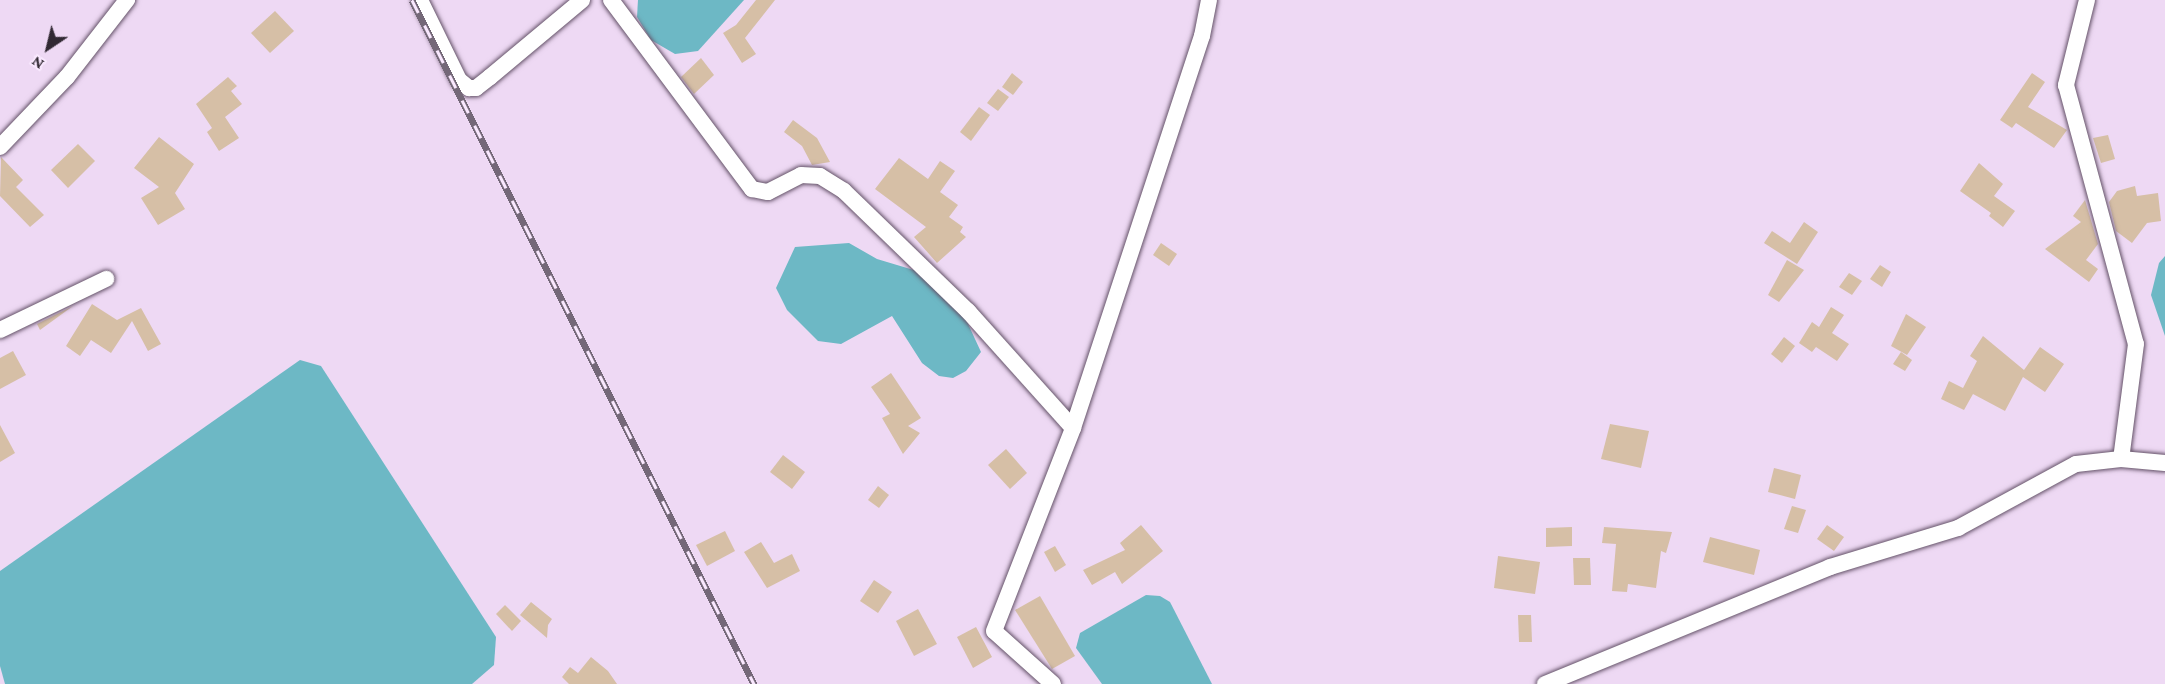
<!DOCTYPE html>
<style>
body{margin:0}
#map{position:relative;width:2165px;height:684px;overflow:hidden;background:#eed9f4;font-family:"Crimson Pro",serif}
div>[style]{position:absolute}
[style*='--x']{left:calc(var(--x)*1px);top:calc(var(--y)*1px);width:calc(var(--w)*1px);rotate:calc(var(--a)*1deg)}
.water>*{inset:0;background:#6db8c5}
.building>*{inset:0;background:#d6bfa6}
.roads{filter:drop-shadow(0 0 2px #645268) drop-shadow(0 0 2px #645268)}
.street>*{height:16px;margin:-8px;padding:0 8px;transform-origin:8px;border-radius:8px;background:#fff}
.rail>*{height:7px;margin-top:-3.5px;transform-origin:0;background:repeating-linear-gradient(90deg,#f9e8fe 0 14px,#746878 0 28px);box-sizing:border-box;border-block:2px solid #746878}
span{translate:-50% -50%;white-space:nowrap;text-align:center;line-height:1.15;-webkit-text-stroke:4.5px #f9e8fe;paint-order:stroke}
.north{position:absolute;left:18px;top:18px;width:60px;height:60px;-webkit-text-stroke:4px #f9e8fe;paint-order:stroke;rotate:215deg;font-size:16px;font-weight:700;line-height:24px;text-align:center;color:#312933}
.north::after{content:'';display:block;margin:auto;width:21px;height:27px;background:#312933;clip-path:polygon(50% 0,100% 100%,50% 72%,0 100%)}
</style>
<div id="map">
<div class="water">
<div style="clip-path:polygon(638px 0,744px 0,698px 51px,675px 54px,651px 40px,637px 17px)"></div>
<div style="clip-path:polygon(849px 243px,877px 259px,927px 274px,963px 313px,981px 352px,966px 371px,953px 378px,939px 376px,922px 363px,892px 316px,841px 344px,818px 341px,787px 310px,776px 288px,795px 247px)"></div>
<div style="clip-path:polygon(2165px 256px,2165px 336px,2151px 295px,2159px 263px)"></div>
<div style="clip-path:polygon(300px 360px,321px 366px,496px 637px,494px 665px,472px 684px,5px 684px,0 666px,0 571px)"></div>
<div style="clip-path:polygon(1146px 595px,1160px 596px,1170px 602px,1212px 684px,1102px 684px,1076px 648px,1080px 633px)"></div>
</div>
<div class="building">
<div style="clip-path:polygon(756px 0,775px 0,745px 38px,756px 54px,742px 63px,723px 33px,736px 25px)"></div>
<div style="clip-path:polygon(275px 11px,294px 31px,270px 53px,251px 33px)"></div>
<div style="clip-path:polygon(701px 58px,714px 75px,694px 94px,681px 77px)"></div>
<div style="clip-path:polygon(1012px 73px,1023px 82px,1013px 95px,1002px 87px)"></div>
<div style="clip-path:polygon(2032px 73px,2045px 82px,2028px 107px,2067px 130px,2054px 148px,2016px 123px,2012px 128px,2000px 120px)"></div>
<div style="clip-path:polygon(228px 77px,237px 86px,231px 91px,242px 104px,225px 117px,239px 138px,219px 151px,207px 132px,212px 128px,196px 104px)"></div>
<div style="clip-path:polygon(998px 89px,1009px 97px,998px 111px,987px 103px)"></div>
<div style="clip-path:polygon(979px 107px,990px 115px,971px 141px,960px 132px)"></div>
<div style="clip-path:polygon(793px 120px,817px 138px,830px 162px,812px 165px,802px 146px,784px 132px)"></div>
<div style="clip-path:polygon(2108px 135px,2115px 159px,2101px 163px,2093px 138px)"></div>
<div style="clip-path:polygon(159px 137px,194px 164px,175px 193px,185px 209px,158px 225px,141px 198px,159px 187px,134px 168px)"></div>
<div style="clip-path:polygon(78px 144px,95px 161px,68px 188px,51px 170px)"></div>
<div style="clip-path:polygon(1px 157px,23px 180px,16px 187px,44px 215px,30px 227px,0 196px)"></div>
<div style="clip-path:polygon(899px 158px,928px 179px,940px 161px,955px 171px,940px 192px,958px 205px,949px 217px,963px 227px,960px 232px,966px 237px,937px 263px,914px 237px,926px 227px,875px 189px)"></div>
<div style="clip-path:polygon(1979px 163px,2003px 184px,1994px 196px,2015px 211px,2003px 227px,1989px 216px,1991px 213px,1960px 191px)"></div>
<div style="clip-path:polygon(2135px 186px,2137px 196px,2158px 193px,2161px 221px,2147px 223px,2132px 243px,2116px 231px,2109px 202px,2117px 191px)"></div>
<div style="clip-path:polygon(2085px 200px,2098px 244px,2086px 260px,2098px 269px,2089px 282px,2045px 249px,2081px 222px,2073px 216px)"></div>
<div style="clip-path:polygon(1804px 222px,1818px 232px,1797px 264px,1764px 243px,1772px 231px,1790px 243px)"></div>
<div style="clip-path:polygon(1161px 243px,1177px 254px,1169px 266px,1153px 255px)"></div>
<div style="clip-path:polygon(1787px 260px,1804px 270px,1779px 302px,1768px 295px)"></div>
<div style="clip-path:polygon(1880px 265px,1891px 272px,1882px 287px,1870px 279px)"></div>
<div style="clip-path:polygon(1849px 273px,1862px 281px,1852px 295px,1839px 287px)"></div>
<div style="clip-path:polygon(92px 304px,117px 320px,141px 308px,161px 344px,148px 351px,132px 321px,111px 353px,91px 340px,80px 356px,66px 346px)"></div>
<div style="clip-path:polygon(73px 306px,40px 330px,37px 324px)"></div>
<div style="clip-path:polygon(1831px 307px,1844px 315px,1832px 333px,1849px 344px,1837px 361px,1816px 347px,1812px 352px,1799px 343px,1812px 322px,1819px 327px)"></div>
<div style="clip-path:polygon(1906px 314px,1926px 327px,1907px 355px,1891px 346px)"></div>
<div style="clip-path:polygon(1983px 336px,2024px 370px,2040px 347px,2064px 364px,2045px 392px,2023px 377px,2005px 411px,1973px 394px,1964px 410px,1941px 399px,1949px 381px,1963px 388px,1977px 361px,1970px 356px)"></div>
<div style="clip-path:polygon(1784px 337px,1795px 346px,1782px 363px,1771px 354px)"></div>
<div style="clip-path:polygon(13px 351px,26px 375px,0 389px,0 358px)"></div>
<div style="clip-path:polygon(1901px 352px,1912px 360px,1905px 371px,1893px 364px)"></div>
<div style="clip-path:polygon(891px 373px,921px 418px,908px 426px,920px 433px,903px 454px,882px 418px,890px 414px,871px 387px)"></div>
<div style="clip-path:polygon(1610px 424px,1649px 431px,1641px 468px,1601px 459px)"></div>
<div style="clip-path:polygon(0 425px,15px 453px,0 462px)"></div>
<div style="clip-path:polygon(1006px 449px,1027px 473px,1010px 489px,988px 465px)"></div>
<div style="clip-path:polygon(783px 455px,805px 472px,792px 489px,770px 472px)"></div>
<div style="clip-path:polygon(1774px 468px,1801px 475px,1795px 499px,1768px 492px)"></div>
<div style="clip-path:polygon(878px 486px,889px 495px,879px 508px,868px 500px)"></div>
<div style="clip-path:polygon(1792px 506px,1806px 510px,1798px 533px,1784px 529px)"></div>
<div style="clip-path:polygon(1141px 525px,1163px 551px,1122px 584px,1115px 572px,1092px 585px,1083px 570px,1125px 550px,1120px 543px)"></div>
<div style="clip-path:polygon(1827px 525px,1844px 537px,1834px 551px,1817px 539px)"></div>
<div style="clip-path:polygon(1572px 527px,1572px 546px,1546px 547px,1546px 528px)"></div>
<div style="clip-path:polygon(1604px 527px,1672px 532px,1666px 553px,1661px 551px,1656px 588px,1628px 584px,1627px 592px,1612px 591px,1616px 544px,1602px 543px)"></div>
<div style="clip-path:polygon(725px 531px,735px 551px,707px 566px,696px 545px)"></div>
<div style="clip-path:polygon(1710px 537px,1760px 550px,1754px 575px,1703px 562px)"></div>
<div style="clip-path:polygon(761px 542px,774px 563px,792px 554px,800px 571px,767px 588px,744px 552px)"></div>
<div style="clip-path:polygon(1055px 546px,1066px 565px,1055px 572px,1044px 552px)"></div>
<div style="clip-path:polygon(1498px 556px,1540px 562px,1535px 594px,1494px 588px)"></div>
<div style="clip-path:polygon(1573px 558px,1590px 558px,1591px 585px,1574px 585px)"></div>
<div style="clip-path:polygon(874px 580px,892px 592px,878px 613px,860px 601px)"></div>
<div style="clip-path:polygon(1040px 596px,1075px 656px,1052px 669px,1015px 610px)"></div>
<div style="clip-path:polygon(531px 602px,552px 619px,548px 625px,547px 638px,520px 615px)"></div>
<div style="clip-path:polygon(505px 605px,521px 621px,512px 631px,496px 614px)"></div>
<div style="clip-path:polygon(918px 609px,937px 644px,914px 656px,896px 621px)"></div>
<div style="clip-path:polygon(1518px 615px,1531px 615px,1532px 642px,1519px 642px)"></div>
<div style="clip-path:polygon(976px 627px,992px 657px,973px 668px,957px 637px)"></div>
<div style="clip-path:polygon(591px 657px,608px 671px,617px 684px,569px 684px,562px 677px,570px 667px,578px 673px)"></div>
</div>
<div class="roads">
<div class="street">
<div style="--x:420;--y:0;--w:89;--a:64"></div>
<div style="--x:459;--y:80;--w:13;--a:39"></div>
<div style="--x:469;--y:88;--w:7;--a:0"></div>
<div style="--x:476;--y:88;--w:18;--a:-38"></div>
<div style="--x:490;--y:77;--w:120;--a:-39.9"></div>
<div style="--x:611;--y:0;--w:236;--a:53.3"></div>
<div style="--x:752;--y:189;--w:16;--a:11"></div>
<div style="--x:768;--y:192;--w:37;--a:-27"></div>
<div style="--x:801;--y:175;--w:19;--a:3"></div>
<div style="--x:820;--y:176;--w:28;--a:32"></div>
<div style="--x:844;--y:191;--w:173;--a:44.1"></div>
<div style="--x:968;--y:311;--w:157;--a:48.1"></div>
<div style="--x:2087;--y:0;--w:88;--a:103.9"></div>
<div style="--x:2066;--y:85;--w:268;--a:74.9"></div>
<div style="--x:2136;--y:344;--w:116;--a:97.4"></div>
<div style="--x:0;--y:147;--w:97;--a:-46.3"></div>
<div style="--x:67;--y:77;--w:98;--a:-52.1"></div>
<div style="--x:0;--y:330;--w:118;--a:-25.7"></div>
<div style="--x:1053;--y:684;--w:79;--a:-138.1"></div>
<div style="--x:994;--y:631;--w:218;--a:-68.7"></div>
<div style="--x:1073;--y:428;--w:413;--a:-71.8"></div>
<div style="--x:1202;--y:36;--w:37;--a:-79"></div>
<div style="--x:1545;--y:684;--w:308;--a:-22.3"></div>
<div style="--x:1830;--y:567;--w:134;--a:-16.9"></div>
<div style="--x:1958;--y:528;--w:134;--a:-28.5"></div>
<div style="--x:2076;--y:464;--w:45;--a:-6.3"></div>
<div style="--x:2121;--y:459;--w:44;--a:5.2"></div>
</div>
</div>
<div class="rail">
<div style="--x:412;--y:0;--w:765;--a:63.43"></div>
</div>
<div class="north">N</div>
</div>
